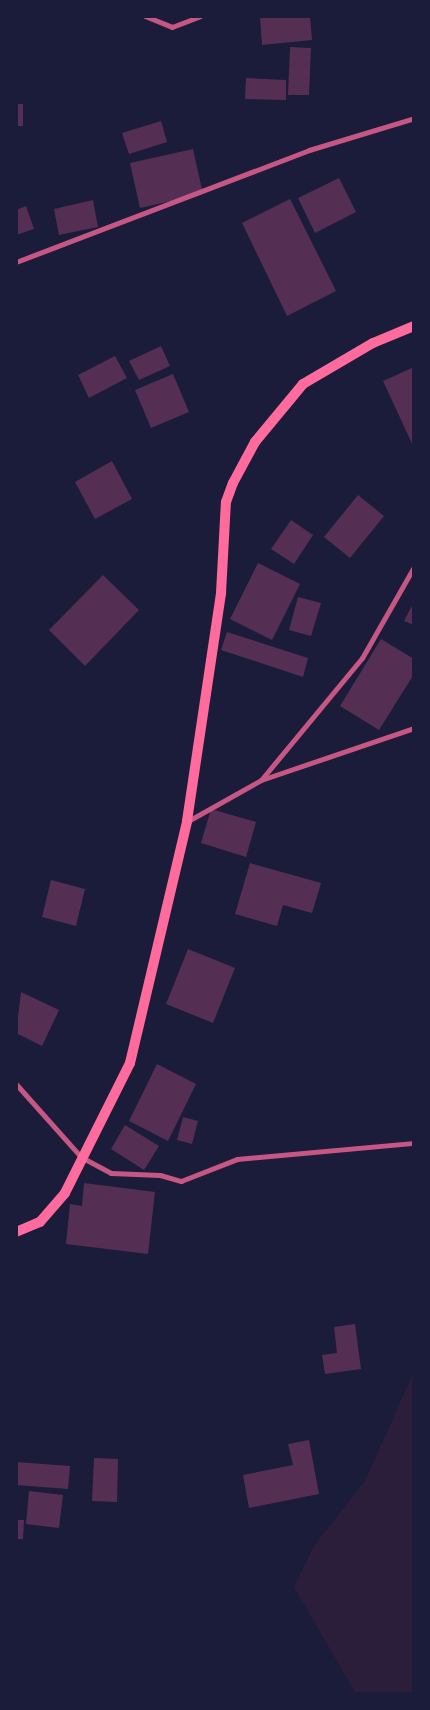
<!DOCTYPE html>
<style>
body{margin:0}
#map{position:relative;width:430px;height:1710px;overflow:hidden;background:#1b1b3a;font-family:Karla,sans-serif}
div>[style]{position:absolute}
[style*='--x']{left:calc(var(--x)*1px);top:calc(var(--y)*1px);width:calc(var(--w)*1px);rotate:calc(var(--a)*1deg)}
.green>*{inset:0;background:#2a1e3b}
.building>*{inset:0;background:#542f53}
.minor>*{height:5px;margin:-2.5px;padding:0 2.5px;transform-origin:2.5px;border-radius:2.5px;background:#c65784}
.secondary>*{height:10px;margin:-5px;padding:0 5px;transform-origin:5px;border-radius:5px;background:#ff6b9d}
span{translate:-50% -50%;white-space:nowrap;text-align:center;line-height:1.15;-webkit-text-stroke:4px #1b1b3a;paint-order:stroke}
.frame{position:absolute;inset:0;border:18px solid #1b1b3a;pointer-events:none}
</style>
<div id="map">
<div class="green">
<div style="clip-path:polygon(414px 1371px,414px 1694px,356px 1694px,294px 1587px,313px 1547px,365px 1481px)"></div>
</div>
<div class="building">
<div style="clip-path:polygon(260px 16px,310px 16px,312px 40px,262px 45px)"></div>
<div style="clip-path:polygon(290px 47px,311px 48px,309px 95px,288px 95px)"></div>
<div style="clip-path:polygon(246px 78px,286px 80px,286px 100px,245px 99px)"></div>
<div style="clip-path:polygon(16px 104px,23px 104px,23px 126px,16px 126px)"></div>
<div style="clip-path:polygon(161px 121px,167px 142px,129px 154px,122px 133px)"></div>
<div style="clip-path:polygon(193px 149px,203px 194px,140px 208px,130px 163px)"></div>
<div style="clip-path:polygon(339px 178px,356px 212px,315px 233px,298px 198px)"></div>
<div style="clip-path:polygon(290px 199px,336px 291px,287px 316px,242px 223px)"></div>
<div style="clip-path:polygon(93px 200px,98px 227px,59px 235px,54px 209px)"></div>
<div style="clip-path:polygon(26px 206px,34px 229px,16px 235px,16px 210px)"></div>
<div style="clip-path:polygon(161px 346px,170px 366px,139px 380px,129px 361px)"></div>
<div style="clip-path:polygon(115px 356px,127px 378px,89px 398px,78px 375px)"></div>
<div style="clip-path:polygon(414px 367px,414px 448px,383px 381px)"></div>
<div style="clip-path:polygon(173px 374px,189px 412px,151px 428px,135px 390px)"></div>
<div style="clip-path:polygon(112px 461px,132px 499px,95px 519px,75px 482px)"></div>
<div style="clip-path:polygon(358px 495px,384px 516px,350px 558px,324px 537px)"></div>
<div style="clip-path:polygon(291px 520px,313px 535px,294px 564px,271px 549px)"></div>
<div style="clip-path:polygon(258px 563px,300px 584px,272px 640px,230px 619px)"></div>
<div style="clip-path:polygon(103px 575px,139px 610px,85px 666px,49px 630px)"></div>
<div style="clip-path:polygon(298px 597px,321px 603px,311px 636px,289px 630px)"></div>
<div style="clip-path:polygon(414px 602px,414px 625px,404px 621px)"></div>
<div style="clip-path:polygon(227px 632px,308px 658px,303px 677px,221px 650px)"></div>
<div style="clip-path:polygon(381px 639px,414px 659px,414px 674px,379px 730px,340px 706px)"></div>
<div style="clip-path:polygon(211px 809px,256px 822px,246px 857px,201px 843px)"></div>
<div style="clip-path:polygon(250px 863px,321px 883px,312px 913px,283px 905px,277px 926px,235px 914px)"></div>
<div style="clip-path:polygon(51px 880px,85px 889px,76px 926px,42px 917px)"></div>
<div style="clip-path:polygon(188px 949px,235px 968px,213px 1023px,166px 1004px)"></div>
<div style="clip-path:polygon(21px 992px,59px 1010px,42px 1046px,16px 1033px)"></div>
<div style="clip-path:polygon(157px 1064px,196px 1084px,168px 1141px,129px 1121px)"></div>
<div style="clip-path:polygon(183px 1117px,198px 1121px,192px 1144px,177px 1140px)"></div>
<div style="clip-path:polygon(125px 1125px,159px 1146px,144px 1170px,111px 1149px)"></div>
<div style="clip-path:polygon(84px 1183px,155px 1192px,148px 1254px,66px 1244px,70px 1204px,82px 1206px)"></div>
<div style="clip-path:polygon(355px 1324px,361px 1369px,325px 1374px,322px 1355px,337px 1353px,334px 1327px)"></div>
<div style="clip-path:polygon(309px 1440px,319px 1494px,249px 1508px,243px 1475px,293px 1465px,288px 1444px)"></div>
<div style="clip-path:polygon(94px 1458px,118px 1459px,117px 1502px,92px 1501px)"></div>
<div style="clip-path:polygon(16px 1462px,70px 1466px,68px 1489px,16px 1485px)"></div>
<div style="clip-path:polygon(29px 1491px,63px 1495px,59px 1528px,26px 1524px)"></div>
<div style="clip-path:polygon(16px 1520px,24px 1520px,23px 1539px,16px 1539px)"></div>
</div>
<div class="minor">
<div style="--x:145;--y:16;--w:29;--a:22"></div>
<div style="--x:172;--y:27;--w:30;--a:-21"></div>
<div style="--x:16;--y:262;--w:314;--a:-20.9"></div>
<div style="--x:309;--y:150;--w:110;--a:-16.9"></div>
<div style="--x:261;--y:780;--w:158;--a:-50.4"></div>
<div style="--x:362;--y:658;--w:105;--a:-60.3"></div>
<div style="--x:188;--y:821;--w:84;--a:-29.3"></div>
<div style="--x:261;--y:780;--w:162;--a:-18.8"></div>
<div style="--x:16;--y:1084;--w:98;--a:48.3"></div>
<div style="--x:81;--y:1157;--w:34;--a:28"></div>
<div style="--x:111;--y:1173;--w:49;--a:2.3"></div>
<div style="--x:160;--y:1175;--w:22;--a:16"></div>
<div style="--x:181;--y:1181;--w:60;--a:-21.4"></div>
<div style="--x:237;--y:1159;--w:178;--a:-5.2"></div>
</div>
<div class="secondary">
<div style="--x:16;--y:1232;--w:26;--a:-23"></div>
<div style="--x:40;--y:1222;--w:38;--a:-49"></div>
<div style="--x:65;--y:1193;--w:145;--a:-63.4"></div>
<div style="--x:130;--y:1063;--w:249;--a:-76.7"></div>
<div style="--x:187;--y:821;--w:231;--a:-81.5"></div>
<div style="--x:221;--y:593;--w:91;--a:-86.9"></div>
<div style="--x:226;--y:502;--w:20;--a:-70"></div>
<div style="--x:233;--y:483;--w:47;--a:-61.8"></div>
<div style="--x:255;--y:442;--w:75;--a:-50.4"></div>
<div style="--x:303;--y:384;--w:81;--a:-30.4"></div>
<div style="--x:373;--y:343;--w:44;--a:-22.5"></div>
</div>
<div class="frame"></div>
</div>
